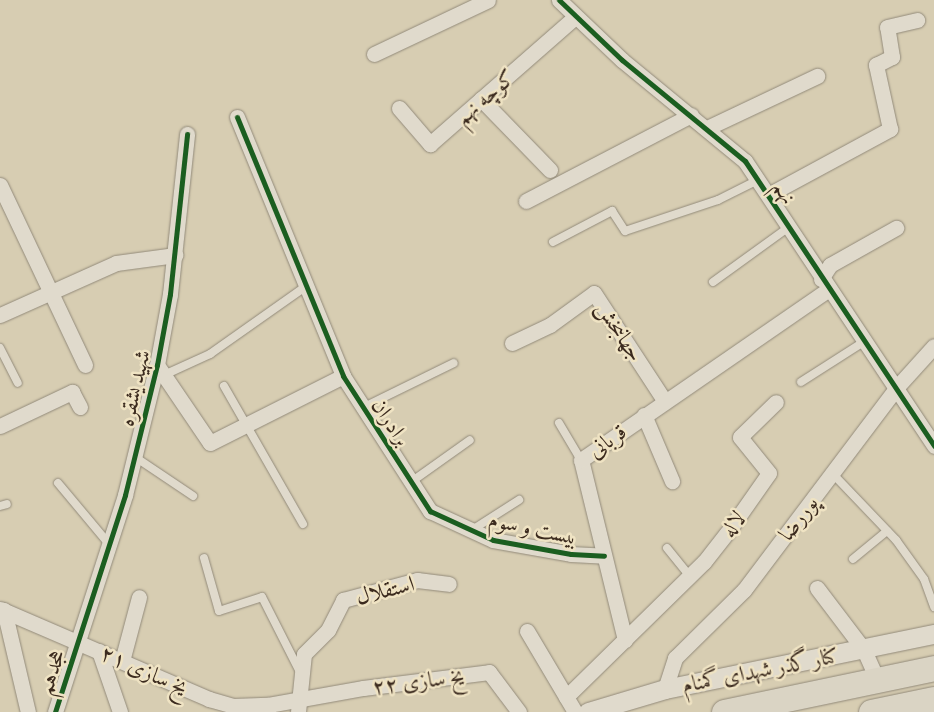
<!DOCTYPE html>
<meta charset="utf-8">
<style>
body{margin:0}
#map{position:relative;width:934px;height:712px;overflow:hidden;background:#d7cdb2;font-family:"EB Garamond",Amiri,serif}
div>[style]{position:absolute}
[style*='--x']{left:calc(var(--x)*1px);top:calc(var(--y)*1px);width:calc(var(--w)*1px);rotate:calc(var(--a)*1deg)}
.roads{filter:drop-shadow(0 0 1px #928a7a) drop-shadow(0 0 1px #928a7a)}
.service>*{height:8px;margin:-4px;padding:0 4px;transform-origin:4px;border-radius:4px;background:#e0dacc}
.minor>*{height:15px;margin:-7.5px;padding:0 7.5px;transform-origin:7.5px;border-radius:7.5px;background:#e0dacc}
.tertiary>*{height:19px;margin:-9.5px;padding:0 9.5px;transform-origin:9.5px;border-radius:9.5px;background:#e0dacc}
.trunk>*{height:25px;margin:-12.5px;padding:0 12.5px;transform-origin:12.5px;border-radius:12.5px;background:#dad4c4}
.cycleway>*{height:5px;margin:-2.5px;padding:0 2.5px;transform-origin:2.5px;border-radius:2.5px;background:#1b5e20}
span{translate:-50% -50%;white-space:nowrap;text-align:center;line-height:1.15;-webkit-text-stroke:5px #efe3c3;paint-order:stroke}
.street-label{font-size:22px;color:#3b2a1e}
</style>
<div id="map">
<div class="roads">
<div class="service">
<div style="--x:553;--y:242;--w:67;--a:-27.7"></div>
<div style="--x:612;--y:211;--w:24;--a:57"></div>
<div style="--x:625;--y:231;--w:98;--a:-18.4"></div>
<div style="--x:718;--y:200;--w:45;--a:-26.6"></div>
<div style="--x:713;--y:282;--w:94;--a:-35.9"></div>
<div style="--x:0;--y:348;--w:39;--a:63"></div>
<div style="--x:164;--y:375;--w:51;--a:-24.5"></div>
<div style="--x:210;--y:354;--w:116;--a:-35.2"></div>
<div style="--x:801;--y:382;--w:76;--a:-32.6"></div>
<div style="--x:224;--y:386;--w:159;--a:60.2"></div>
<div style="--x:362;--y:408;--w:102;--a:-26.1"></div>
<div style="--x:559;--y:423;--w:43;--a:59.3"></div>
<div style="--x:135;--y:457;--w:70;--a:33.9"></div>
<div style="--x:832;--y:473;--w:93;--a:46.3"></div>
<div style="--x:896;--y:540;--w:48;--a:54.3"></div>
<div style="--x:924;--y:579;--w:30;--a:70"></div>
<div style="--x:411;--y:482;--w:72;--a:-35.4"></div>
<div style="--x:58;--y:483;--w:80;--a:50.1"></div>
<div style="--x:0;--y:506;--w:7;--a:-16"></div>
<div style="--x:472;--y:530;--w:56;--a:-32.6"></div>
<div style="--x:667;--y:548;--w:36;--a:51"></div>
<div style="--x:204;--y:558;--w:55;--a:74.2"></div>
<div style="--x:219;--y:611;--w:45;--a:-18"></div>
<div style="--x:262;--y:597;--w:84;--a:63.1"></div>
<div style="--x:853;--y:559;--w:44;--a:-39.5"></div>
</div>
<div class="minor">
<div style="--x:559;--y:0;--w:87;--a:43.6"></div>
<div style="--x:622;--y:60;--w:159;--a:39.4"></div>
<div style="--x:745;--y:161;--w:342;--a:56.4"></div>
<div style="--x:374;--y:54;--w:126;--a:-25.3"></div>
<div style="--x:481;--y:99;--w:99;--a:45.8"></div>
<div style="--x:399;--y:108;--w:48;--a:49.3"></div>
<div style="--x:430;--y:144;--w:191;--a:-41.2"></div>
<div style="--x:237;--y:117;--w:280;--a:67.7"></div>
<div style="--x:343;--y:376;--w:161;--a:57.2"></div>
<div style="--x:430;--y:511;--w:69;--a:24.7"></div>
<div style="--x:493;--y:540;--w:79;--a:10.2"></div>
<div style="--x:571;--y:554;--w:33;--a:3"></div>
<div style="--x:707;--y:128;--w:122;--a:-25.3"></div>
<div style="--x:0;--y:185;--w:199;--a:64.7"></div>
<div style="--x:768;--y:195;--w:139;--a:-28.4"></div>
<div style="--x:890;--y:129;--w:66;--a:-102.3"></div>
<div style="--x:876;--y:65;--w:18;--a:-27"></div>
<div style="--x:892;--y:57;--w:30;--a:-99"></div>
<div style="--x:887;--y:27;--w:31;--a:-13"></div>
<div style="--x:526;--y:201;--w:186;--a:-27.5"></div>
<div style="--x:821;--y:279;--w:17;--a:-57"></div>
<div style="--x:830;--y:265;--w:76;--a:-29.3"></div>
<div style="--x:0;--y:315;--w:127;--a:-24.1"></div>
<div style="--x:116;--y:263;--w:60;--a:-7.7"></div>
<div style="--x:512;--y:343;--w:42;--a:-25.3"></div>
<div style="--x:550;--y:325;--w:54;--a:-36"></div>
<div style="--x:594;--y:293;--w:128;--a:56.8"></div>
<div style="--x:157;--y:365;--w:94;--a:55.8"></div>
<div style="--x:210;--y:443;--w:149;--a:-26.7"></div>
<div style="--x:644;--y:415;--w:72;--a:67"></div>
<div style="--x:0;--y:426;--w:80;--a:-25.3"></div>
<div style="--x:72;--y:392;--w:17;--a:62"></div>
<div style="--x:817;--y:588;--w:78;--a:52.8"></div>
<div style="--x:864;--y:650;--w:32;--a:66"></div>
<div style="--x:0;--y:609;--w:228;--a:23.3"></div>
<div style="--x:209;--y:699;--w:25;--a:16"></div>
<div style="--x:233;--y:706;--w:35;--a:-2"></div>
<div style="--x:268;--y:705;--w:97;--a:-10.1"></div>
<div style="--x:363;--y:688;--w:127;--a:-7.2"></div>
<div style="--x:489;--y:672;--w:50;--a:53.1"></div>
<div style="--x:4;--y:610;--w:105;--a:76.8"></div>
<div style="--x:527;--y:631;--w:94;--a:59.3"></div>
<div style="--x:625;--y:640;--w:185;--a:-103.7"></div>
<div style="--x:581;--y:460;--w:301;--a:-34.6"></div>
<div style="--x:99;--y:651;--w:65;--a:71"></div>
<div style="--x:122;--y:661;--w:66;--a:-75.1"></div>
<div style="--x:665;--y:689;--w:33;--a:-72"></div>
<div style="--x:675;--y:658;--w:97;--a:-44.6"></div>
<div style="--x:744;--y:590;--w:254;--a:-53"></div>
<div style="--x:897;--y:387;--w:55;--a:-47.9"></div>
<div style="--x:566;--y:697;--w:193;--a:-44.4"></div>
<div style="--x:704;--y:562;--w:37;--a:-52"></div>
<div style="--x:727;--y:533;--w:73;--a:-55"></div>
<div style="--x:769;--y:473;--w:46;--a:-128.9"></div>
<div style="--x:740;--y:437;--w:50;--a:-44.2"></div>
<div style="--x:55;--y:712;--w:228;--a:-72.1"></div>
<div style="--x:125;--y:495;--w:134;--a:-76.2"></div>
<div style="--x:157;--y:365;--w:72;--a:-79.6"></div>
<div style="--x:170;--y:294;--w:161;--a:-83.9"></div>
<div style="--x:298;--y:712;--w:58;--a:-84.1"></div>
<div style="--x:304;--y:654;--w:34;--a:-45"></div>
<div style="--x:328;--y:630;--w:34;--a:-63"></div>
<div style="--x:343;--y:600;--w:77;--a:-15.1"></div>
<div style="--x:417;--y:580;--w:32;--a:7"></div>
</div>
<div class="tertiary">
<div style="--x:588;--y:712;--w:80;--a:-16.6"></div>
<div style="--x:665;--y:689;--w:275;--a:-11.6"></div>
</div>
<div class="trunk">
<div style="--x:724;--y:712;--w:215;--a:-11.8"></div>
<div style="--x:871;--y:712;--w:64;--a:-11.7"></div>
</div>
</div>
<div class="cycleway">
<div style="--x:559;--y:0;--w:87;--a:43.6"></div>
<div style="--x:622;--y:60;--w:159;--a:39.4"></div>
<div style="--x:745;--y:161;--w:342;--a:56.4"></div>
<div style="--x:237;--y:117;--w:280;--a:67.7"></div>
<div style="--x:343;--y:376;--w:161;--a:57.2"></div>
<div style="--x:430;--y:511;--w:69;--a:24.7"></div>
<div style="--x:493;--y:540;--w:79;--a:10.2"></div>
<div style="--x:571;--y:554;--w:33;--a:3"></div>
<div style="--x:55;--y:712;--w:228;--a:-72.1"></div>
<div style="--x:125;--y:495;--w:134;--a:-76.2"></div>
<div style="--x:157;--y:365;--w:72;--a:-79.6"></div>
<div style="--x:170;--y:294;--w:161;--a:-83.9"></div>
</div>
<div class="street-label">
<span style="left:485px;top:97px;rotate:-41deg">کوچه نهم</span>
<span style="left:785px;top:192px;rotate:57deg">نهم</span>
<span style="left:620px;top:331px;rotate:57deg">جهانبخش</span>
<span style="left:134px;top:388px;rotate:-77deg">شهید یشقره</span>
<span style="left:391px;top:422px;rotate:57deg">برادران</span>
<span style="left:607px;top:441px;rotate:-36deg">قربانی</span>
<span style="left:798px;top:518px;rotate:-53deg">پوررضا</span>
<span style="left:733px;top:524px;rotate:-54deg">لاله</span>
<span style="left:533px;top:528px;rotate:12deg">بیست و سوم</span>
<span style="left:385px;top:590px;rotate:-14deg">استقلال</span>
<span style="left:144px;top:670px;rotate:24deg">یخ سازی ۲۱</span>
<span style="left:760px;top:670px;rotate:-11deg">کنار گذر شهدای گمنام</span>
<span style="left:51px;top:672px;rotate:-72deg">هجدهم</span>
<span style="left:418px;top:681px;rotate:-7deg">یخ سازی ۲۲</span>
</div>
</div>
